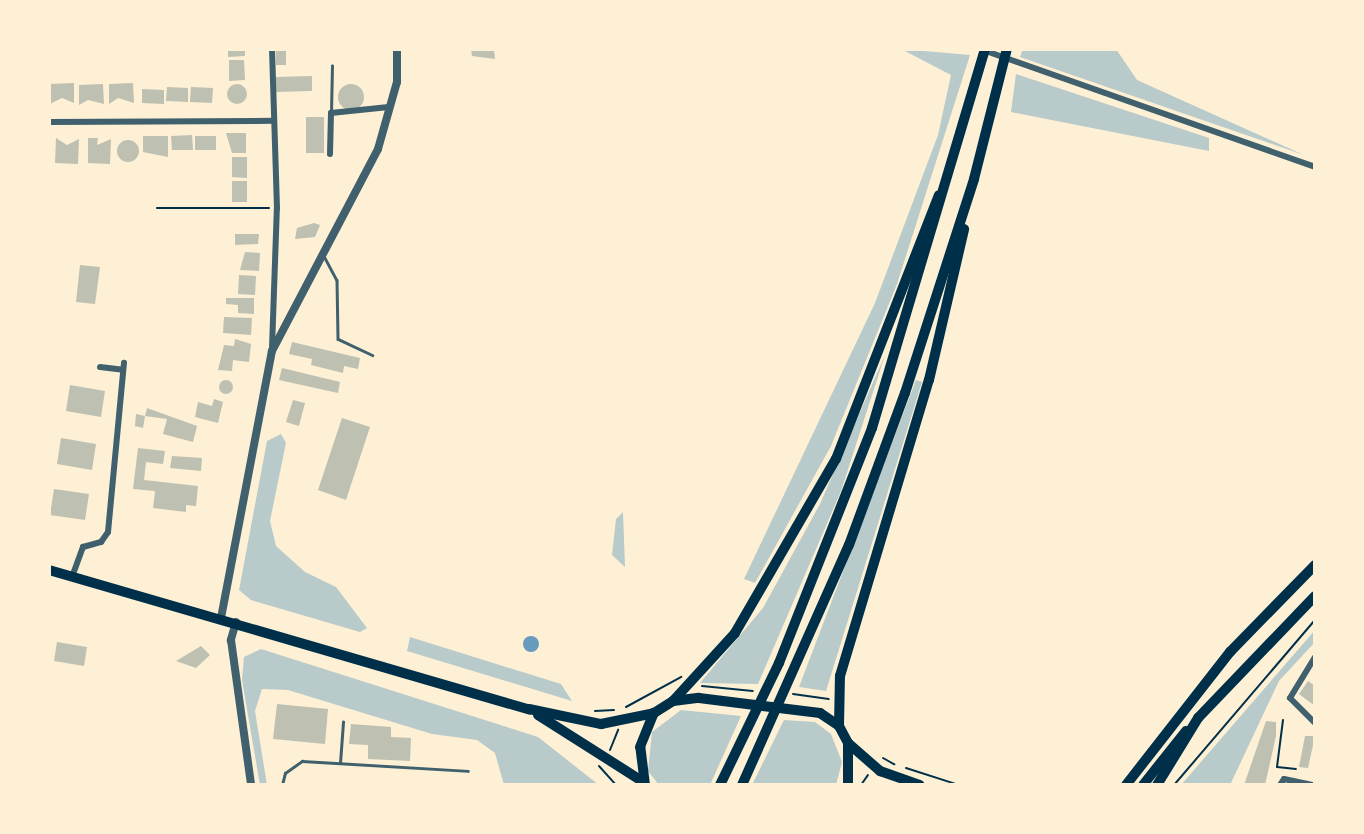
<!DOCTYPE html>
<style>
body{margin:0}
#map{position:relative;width:1364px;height:834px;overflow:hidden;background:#fdf0d5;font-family:Arial,sans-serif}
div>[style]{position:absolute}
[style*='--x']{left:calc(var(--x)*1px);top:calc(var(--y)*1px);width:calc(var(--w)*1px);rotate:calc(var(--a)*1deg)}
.green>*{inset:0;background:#b9caca}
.water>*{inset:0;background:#669bbc}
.round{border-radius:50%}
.building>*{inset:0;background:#bec0b2}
.path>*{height:2px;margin:-1px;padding:0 1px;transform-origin:1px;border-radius:1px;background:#003049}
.service>*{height:2.5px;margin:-1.25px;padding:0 1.25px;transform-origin:1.25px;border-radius:1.25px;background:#3f606c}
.minor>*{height:6px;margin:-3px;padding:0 3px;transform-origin:3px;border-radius:3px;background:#3f606c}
.tertiary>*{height:8px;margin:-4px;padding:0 4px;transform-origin:4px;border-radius:4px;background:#3f606c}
.trunk>*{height:10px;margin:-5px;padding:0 5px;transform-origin:5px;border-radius:5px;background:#003049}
span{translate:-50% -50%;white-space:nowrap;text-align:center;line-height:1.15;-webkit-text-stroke:6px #fdf0d5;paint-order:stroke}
.frame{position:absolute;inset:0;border:51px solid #fdf0d5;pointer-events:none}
</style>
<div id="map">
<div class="green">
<div style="clip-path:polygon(901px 49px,970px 55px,897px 284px,831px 446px,755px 583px,744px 579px,875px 303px,938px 135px,951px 75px)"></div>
<div style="clip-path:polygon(1023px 49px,1116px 49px,1137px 80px,1304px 155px,1020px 57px)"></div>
<div style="clip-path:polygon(1016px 74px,1209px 138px,1209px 151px,1011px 112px)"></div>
<div style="clip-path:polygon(885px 355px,841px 491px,758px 684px,700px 683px,763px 608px,820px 504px)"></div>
<div style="clip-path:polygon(916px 380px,922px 382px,826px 691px,799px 687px)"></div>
<div style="clip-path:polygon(281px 434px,286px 443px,270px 521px,276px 546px,305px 572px,336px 587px,367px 628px,360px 632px,251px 600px,239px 590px,267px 441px)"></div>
<div style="clip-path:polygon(623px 512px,625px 567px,612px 555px,616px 519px)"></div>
<div style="clip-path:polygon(1315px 630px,1315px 642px,1279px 681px,1230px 785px,1181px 785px)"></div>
<div style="clip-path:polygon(410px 637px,561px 684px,572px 701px,407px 651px)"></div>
<div style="clip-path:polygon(261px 649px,538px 737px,599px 785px,504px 785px,495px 753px,477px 740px,432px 734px,288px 690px,262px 689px,255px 711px,267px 785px,260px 785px,242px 680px,244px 657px)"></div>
<div style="clip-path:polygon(681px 710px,741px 716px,710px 785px,659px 785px,648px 771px,652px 732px)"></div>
<div style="clip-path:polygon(784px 720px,815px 722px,831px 734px,842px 762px,836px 785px,752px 785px)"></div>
</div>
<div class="water">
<div class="round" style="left:523px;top:636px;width:16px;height:16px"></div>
</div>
<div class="building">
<div style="clip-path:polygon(228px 49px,245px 49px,245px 56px,228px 57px)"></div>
<div style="clip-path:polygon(276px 49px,286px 49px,286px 65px,276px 65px)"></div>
<div style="clip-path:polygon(471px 49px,494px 49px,495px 59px,472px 56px)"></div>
<div style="clip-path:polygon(229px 60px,244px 60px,245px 80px,229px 81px)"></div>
<div style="clip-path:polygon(312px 76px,312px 91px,276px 92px,276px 77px)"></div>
<div style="clip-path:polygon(74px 83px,74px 103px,62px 98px,50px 104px,49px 84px)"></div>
<div style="clip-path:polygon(133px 83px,134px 103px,118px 98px,109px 104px,109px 84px)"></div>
<div class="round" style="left:227px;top:84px;width:20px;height:20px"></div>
<div style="clip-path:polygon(103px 84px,104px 104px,88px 100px,79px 105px,79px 85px)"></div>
<div class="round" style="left:338px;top:84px;width:26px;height:26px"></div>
<div style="clip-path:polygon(167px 87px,188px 88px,188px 102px,166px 101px)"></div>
<div style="clip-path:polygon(191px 87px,213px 88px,212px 103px,190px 102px)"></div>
<div style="clip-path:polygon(142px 89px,164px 90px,164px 104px,142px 103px)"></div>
<div style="clip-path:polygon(306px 117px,324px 117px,324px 153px,306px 153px)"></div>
<div style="clip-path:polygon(226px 133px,246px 133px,246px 153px,232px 153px)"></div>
<div style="clip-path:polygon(192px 135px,193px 150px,172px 150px,171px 136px)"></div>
<div style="clip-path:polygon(143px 136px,168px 136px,168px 157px,143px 152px)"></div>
<div style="clip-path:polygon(195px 136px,216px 136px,216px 150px,195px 150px)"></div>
<div style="clip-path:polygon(56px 138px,67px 145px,79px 139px,78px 164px,55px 163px)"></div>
<div style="clip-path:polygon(88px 138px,98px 138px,97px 145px,111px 139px,110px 164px,88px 163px)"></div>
<div class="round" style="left:117px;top:140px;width:22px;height:22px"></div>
<div style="clip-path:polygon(232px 157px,247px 157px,247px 178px,232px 177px)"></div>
<div style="clip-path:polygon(232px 181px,247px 181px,247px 202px,232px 202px)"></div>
<div style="clip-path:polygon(314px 223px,320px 225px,315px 237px,295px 239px,297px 228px)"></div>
<div style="clip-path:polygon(235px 234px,259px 234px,258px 244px,235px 245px)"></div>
<div style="clip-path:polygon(245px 252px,260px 253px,259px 271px,240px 270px)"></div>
<div style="clip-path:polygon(80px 265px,100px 267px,95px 304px,76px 302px)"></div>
<div style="clip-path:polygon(239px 275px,256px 276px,255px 295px,238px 294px)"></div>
<div style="clip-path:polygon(226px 298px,254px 298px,254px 314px,238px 313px,238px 305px,226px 304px)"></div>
<div style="clip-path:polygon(224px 317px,252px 318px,251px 335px,223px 333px)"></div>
<div style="clip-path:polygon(235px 339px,251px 344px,249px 362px,233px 360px,232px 371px,218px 370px,224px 345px,234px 346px)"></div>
<div style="clip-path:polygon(292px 342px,360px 358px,358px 369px,344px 366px,343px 373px,311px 365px,312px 359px,289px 354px)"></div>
<div style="clip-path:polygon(282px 368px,340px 382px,338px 393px,279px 380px)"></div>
<div class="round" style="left:219px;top:380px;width:14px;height:14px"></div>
<div style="clip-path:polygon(70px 385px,105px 391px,101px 417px,66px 411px)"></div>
<div style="clip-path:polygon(214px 399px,223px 402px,218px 423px,195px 417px,198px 402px,212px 406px)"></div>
<div style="clip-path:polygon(293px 400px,305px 403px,299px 426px,286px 422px)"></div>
<div style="clip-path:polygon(147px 408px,197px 426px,193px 442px,163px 434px,167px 419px,145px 416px)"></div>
<div style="clip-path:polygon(136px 414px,145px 416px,143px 428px,135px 426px)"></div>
<div style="clip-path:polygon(342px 418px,370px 427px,346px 500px,318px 490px)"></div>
<div style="clip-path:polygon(61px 438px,96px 444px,92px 470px,57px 464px)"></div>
<div style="clip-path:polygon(138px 448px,165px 451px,163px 464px,146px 462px,144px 480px,198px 486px,196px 506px,186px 505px,186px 512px,153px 508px,155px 491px,133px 489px)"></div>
<div style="clip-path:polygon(172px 456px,202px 458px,201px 471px,170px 468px)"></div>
<div style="clip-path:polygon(54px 489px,89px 494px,85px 520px,50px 515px)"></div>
<div style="clip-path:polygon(57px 642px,87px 647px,84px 666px,54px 661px)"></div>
<div style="clip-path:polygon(201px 646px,210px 655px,196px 668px,176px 661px)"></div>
<div style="clip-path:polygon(1308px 681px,1315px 686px,1315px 706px,1299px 694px)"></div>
<div style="clip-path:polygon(277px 704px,328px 709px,325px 744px,273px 739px)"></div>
<div style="clip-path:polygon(1266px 721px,1276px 722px,1276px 736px,1265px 785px,1244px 785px)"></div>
<div style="clip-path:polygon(351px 724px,391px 727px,391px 737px,411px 738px,410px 761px,368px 759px,368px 745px,349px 744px)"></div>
<div style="clip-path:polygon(1305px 736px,1315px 736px,1308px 768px,1299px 767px)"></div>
</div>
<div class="path">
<div style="--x:157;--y:208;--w:112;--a:0"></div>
<div style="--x:702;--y:686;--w:51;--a:5.6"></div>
<div style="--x:793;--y:694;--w:36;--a:8"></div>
<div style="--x:626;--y:707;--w:63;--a:-28.6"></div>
<div style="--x:595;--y:711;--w:19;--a:-3"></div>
<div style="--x:1283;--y:720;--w:47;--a:97.3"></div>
<div style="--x:1277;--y:767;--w:19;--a:6"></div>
<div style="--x:610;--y:750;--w:22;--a:-68"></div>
<div style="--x:883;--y:758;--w:13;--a:29"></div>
<div style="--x:599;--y:766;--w:25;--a:48"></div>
<div style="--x:906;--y:768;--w:56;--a:17.8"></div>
<div style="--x:861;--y:785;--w:12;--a:-55"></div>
<div style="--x:1174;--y:785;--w:217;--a:-49.5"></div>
</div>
<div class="service">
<div style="--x:331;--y:113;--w:47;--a:-88.8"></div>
<div style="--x:324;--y:256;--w:27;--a:62"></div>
<div style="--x:337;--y:280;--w:59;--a:89"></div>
<div style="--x:338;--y:339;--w:38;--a:25"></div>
<div style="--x:340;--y:763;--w:41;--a:-85.8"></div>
<div style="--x:282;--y:785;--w:12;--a:-76"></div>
<div style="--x:285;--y:773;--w:21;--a:-35"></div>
<div style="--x:302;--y:761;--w:166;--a:3.4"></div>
</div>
<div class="minor">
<div style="--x:983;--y:50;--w:352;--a:19.4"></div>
<div style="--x:49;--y:122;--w:224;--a:-0.3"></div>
<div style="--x:330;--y:154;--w:41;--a:-88.6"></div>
<div style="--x:331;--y:113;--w:58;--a:-5.9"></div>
<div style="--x:272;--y:348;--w:140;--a:-88"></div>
<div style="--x:277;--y:208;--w:159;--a:-91.8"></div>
<div style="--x:100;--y:367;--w:23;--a:7"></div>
<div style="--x:72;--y:577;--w:32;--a:-70"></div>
<div style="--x:83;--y:547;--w:19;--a:-16"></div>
<div style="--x:101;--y:542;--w:12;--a:-55"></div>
<div style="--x:108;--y:532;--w:170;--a:-84.6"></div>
<div style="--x:1315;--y:657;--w:48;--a:121.4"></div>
<div style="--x:1290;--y:698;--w:35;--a:45"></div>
<div style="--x:1280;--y:785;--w:7;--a:-56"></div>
<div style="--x:1284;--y:779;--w:29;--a:12"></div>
</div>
<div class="tertiary">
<div style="--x:221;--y:618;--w:272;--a:-79.2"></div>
<div style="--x:272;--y:351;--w:228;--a:-62.3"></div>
<div style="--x:378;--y:149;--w:70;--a:-74.2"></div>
<div style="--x:397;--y:82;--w:33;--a:-90"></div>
<div style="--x:236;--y:622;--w:19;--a:106"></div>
<div style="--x:231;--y:640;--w:146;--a:82.1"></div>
</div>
<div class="trunk">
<div style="--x:49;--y:570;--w:500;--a:16.2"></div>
<div style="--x:529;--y:709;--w:74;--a:11.8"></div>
<div style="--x:601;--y:724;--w:54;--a:-11.7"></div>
<div style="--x:673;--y:701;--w:92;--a:-47.6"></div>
<div style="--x:735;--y:633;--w:201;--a:-59.9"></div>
<div style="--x:836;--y:459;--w:283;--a:-68.7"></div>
<div style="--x:538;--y:715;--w:123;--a:32.4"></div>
<div style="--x:839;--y:726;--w:50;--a:-88.9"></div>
<div style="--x:840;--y:676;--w:309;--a:-73.3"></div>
<div style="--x:929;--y:380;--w:155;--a:-76.9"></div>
<div style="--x:848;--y:743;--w:43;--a:41.2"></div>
<div style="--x:880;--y:771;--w:42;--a:19.3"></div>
<div style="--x:645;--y:785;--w:38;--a:-97"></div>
<div style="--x:640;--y:747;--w:37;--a:-68"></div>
<div style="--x:654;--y:713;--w:22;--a:-32"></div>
<div style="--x:673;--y:701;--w:26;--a:-7"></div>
<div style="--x:699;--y:698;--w:122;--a:7.1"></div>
<div style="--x:820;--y:713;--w:23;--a:34"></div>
<div style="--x:839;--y:726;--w:19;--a:62"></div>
<div style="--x:848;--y:743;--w:42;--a:90"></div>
<div style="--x:720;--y:785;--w:136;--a:-64.2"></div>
<div style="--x:779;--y:663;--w:253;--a:-68.4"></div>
<div style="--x:872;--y:428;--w:395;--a:-73.4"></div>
<div style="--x:742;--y:785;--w:263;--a:-66"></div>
<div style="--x:849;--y:545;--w:162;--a:-69.8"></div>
<div style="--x:905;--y:393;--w:225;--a:-72.1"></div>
<div style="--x:974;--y:179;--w:134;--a:-75.8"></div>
<div style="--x:1126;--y:785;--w:169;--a:-52"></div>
<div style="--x:1230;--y:652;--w:122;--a:-45.7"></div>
<div style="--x:1143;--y:785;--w:69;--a:-51.5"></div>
<div style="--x:1157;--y:785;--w:79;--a:-58.5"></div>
<div style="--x:1198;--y:718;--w:169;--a:-46.2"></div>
</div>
<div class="frame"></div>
</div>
